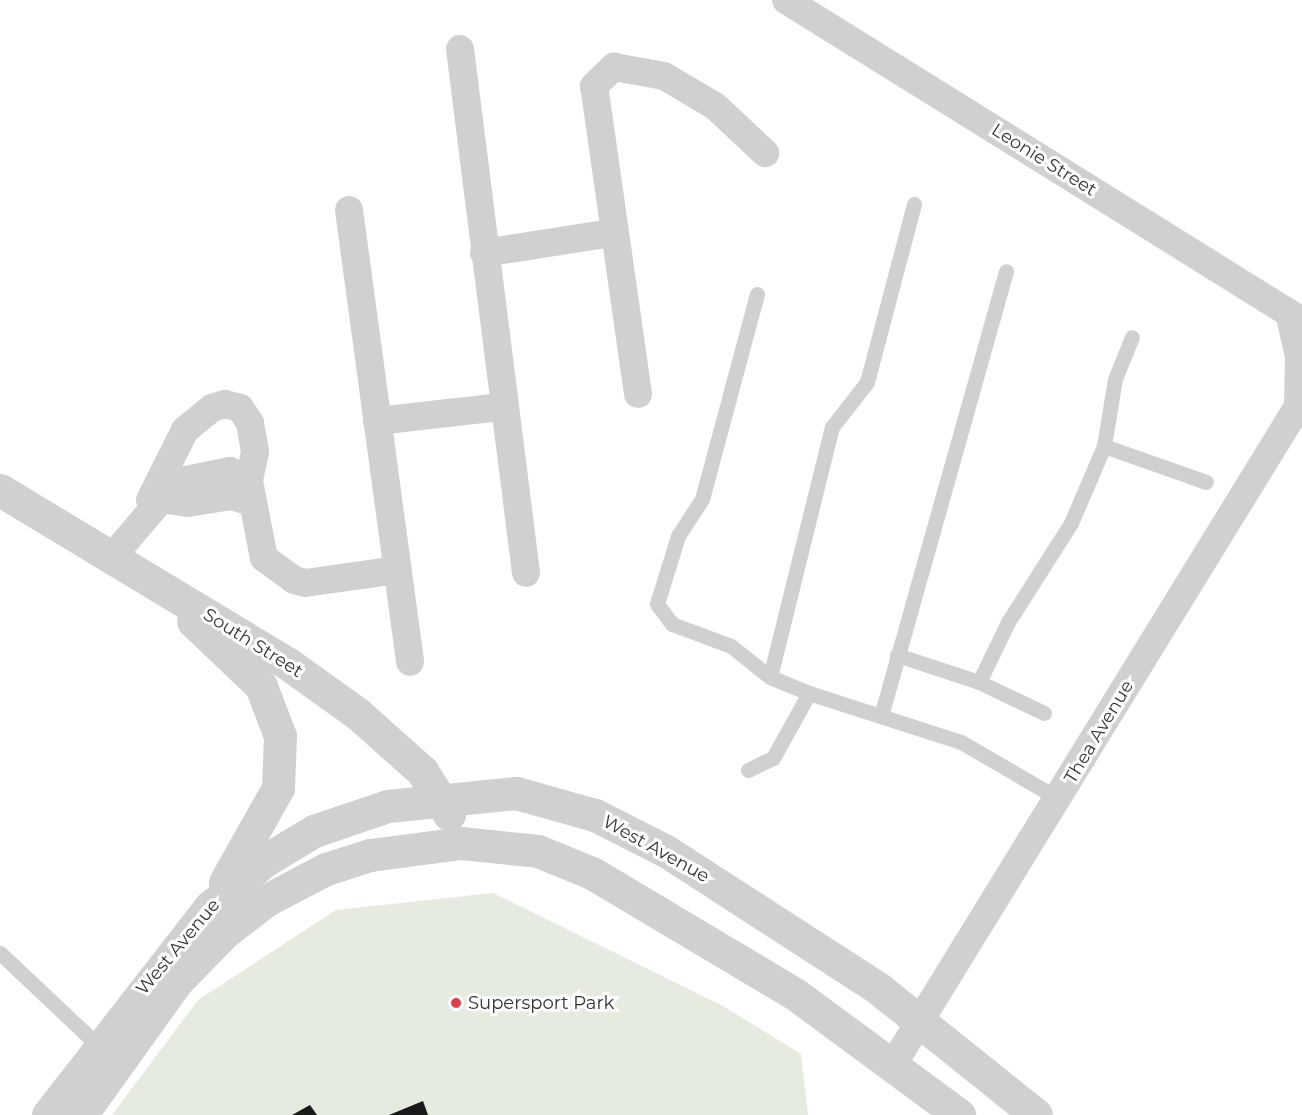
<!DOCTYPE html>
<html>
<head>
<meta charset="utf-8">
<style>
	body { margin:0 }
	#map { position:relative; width:1302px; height:1115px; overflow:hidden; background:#fff; font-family:Montserrat,sans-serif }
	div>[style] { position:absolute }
	.green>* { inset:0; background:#e5ebdf }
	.building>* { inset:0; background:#1a1a1a }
	.service>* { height:15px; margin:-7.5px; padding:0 7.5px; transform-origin:7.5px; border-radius:7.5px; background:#d0d0d0 }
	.minor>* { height:28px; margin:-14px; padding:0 14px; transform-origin:14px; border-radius:14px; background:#d0d0d0 }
	.tertiary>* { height:33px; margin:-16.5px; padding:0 16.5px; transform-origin:16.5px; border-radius:16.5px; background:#d0d0d0 }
	.dots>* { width:16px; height:16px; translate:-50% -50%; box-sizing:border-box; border:3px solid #fff; border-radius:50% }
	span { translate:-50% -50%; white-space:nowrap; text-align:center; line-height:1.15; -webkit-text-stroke:6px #fff; paint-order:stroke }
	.street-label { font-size:18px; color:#333 }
	.poi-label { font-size:18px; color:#333 }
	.left { translate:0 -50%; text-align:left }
</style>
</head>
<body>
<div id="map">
	<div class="green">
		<i style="clip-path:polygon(493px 893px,723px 1006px,801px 1054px,808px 1115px,112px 1115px,198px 1000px,336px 910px)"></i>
	</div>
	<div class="building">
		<i style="clip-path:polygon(423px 1101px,428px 1115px,389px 1115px)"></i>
		<i style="clip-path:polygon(310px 1105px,317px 1115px,292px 1115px)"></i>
	</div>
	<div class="service">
		<i style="left:757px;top:294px;width:212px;rotate:105deg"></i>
		<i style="left:702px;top:499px;width:44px;rotate:123deg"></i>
		<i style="left:678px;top:536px;width:71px;rotate:107.2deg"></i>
		<i style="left:657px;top:604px;width:25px;rotate:53deg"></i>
		<i style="left:672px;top:624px;width:63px;rotate:20.4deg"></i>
		<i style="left:731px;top:646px;width:50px;rotate:38.5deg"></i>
		<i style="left:770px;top:677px;width:42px;rotate:22.3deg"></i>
		<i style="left:1104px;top:446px;width:108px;rotate:19.4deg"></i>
		<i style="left:897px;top:655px;width:86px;rotate:18.2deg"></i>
		<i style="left:979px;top:682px;width:72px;rotate:25.5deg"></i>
		<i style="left:770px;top:677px;width:258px;rotate:-76.1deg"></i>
		<i style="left:832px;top:427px;width:57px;rotate:-52.1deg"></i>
		<i style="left:867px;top:382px;width:184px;rotate:-75.2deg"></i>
		<i style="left:979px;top:682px;width:67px;rotate:-64.2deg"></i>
		<i style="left:1008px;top:622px;width:117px;rotate:-57.5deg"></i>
		<i style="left:1071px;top:523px;width:84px;rotate:-66.8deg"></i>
		<i style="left:1104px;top:446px;width:68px;rotate:-80.7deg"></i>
		<i style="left:1115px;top:379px;width:45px;rotate:-68deg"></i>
		<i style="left:881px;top:716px;width:462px;rotate:-74.3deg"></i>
		<i style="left:748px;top:770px;width:28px;rotate:-26deg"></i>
		<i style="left:773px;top:758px;width:74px;rotate:-61deg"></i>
		<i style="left:809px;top:693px;width:160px;rotate:17.9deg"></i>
		<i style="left:961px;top:742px;width:113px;rotate:30.2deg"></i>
		<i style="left:0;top:953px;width:141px;rotate:43.3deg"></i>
	</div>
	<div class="minor">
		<i style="left:786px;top:0;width:608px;rotate:31.89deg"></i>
		<i style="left:460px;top:49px;width:528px;rotate:82.82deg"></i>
		<i style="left:349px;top:210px;width:456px;rotate:82.3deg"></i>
		<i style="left:484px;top:253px;width:130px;rotate:-8.9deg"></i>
		<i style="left:1289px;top:313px;width:44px;rotate:76.9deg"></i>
		<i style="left:1299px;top:356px;width:51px;rotate:91.1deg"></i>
		<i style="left:638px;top:394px;width:311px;rotate:-98.1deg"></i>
		<i style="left:594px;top:86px;width:28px;rotate:-44deg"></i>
		<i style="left:614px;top:67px;width:51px;rotate:10.2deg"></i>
		<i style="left:664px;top:76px;width:59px;rotate:30.5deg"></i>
		<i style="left:715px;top:106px;width:69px;rotate:43.2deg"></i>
		<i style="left:377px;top:421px;width:126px;rotate:-6.4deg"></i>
		<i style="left:160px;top:499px;width:28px;rotate:8deg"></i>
		<i style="left:188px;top:503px;width:44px;rotate:-9.2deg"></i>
		<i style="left:231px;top:496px;width:22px;rotate:16deg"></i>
		<i style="left:150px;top:500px;width:78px;rotate:-63.4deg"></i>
		<i style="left:185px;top:430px;width:35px;rotate:-39deg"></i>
		<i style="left:212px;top:408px;width:14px;rotate:-17deg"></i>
		<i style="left:225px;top:404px;width:16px;rotate:15deg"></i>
		<i style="left:240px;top:408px;width:18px;rotate:56deg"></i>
		<i style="left:250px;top:423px;width:29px;rotate:80deg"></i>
		<i style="left:255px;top:452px;width:30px;rotate:102deg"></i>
		<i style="left:112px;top:557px;width:99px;rotate:-49.5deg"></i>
		<i style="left:176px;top:482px;width:55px;rotate:-11.5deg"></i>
		<i style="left:230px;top:471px;width:21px;rotate:28deg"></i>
		<i style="left:249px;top:481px;width:78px;rotate:79deg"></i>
		<i style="left:264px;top:558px;width:37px;rotate:36deg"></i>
		<i style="left:294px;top:580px;width:11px;rotate:15deg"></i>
		<i style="left:305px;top:583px;width:92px;rotate:-8.1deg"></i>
		<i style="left:894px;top:1063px;width:778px;rotate:-58.39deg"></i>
	</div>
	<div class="tertiary">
		<i style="left:0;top:490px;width:335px;rotate:31.1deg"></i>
		<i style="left:287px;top:663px;width:87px;rotate:35.7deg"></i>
		<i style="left:358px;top:714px;width:86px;rotate:41.7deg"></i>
		<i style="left:422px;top:771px;width:51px;rotate:57.9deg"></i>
		<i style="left:193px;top:621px;width:94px;rotate:43.7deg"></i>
		<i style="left:261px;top:686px;width:53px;rotate:69.2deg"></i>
		<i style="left:280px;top:736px;width:52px;rotate:92.2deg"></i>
		<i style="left:278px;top:788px;width:108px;rotate:119.4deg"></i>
		<i style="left:48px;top:1115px;width:264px;rotate:-52.1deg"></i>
		<i style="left:210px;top:907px;width:71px;rotate:-40.4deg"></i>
		<i style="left:264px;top:861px;width:58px;rotate:-31deg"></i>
		<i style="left:314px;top:831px;width:78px;rotate:-18.7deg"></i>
		<i style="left:388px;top:806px;width:129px;rotate:-5.8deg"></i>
		<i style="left:516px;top:793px;width:82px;rotate:15.6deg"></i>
		<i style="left:595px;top:815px;width:80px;rotate:26.9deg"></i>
		<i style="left:666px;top:851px;width:254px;rotate:32.9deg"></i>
		<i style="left:879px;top:989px;width:201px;rotate:38.7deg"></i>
		<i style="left:81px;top:1115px;width:165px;rotate:-54.4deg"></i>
		<i style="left:177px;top:981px;width:67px;rotate:-45.6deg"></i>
		<i style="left:224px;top:933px;width:52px;rotate:-38deg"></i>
		<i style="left:265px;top:901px;width:69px;rotate:-27.7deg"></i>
		<i style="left:326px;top:869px;width:46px;rotate:-17.7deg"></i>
		<i style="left:370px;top:855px;width:92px;rotate:-7.5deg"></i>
		<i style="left:461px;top:843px;width:77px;rotate:5.9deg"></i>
		<i style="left:538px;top:851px;width:58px;rotate:22.2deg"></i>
		<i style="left:592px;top:873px;width:236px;rotate:30.8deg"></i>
		<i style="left:795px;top:994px;width:204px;rotate:36.4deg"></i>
	</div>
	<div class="dots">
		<i style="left:456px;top:1003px;background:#e13d49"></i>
	</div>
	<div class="street-label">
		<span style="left:1044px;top:160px;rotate:32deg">Leonie Street</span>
		<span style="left:253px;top:643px;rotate:32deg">South Street</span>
		<span style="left:1099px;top:732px;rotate:-59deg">Thea Avenue</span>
		<span style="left:656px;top:849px;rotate:29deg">West Avenue</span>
		<span style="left:178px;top:947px;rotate:-50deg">West Avenue</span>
	</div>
	<div class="poi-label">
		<span class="left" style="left:468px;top:1003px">Supersport Park</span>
	</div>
</div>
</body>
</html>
